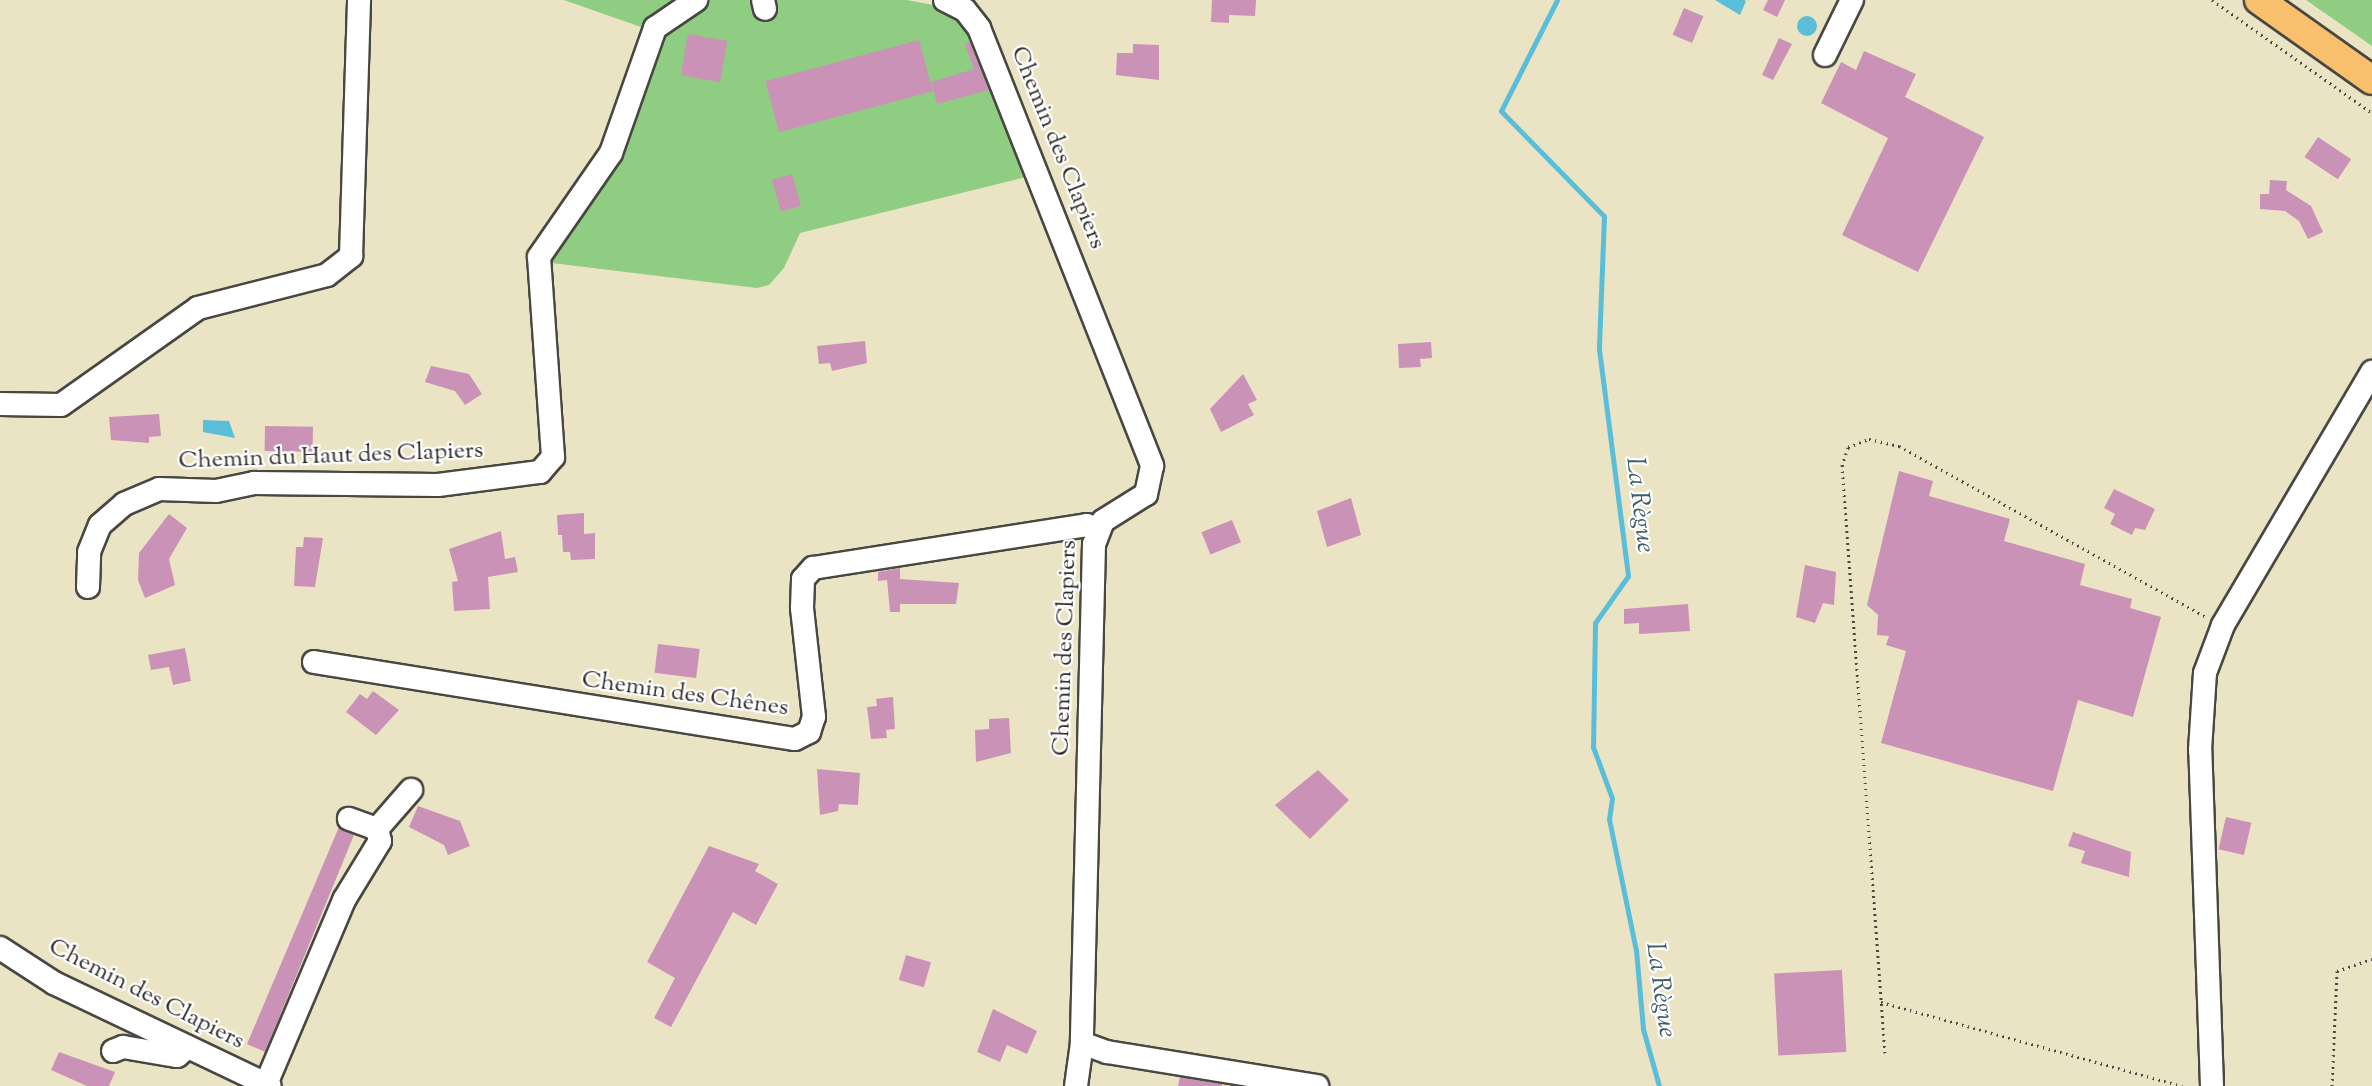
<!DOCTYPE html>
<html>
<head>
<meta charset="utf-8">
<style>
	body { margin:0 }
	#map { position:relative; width:2372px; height:1086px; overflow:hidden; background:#ebe4c4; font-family:"Sorts Mill Goudy",serif }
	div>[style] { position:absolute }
	.green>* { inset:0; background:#8fcd83 }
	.water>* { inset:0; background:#5abed9 }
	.round { border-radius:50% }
	.stream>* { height:5px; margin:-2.5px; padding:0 2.5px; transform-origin:2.5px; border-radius:2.5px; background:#5abed9 }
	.building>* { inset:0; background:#cb92b7; transform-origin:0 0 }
	.path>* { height:3px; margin-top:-1.5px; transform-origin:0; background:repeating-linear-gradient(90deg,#484742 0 1.5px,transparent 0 6px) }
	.roads { filter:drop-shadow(2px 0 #484742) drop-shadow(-2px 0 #484742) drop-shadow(0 2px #484742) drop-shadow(0 -2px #484742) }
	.minor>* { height:22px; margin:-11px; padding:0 11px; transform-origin:11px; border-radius:11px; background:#fff }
	.major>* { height:28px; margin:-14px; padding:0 14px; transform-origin:14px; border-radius:14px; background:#f8bf6c }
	span { translate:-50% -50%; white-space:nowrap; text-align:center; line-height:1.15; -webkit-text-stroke:4.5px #fff; paint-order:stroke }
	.street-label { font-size:24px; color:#2b2b2b }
	.water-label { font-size:26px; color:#3b5e68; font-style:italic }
</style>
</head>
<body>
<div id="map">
	<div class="green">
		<i style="clip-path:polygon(564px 0,674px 0,641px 27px)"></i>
		<i style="clip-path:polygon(682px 0,907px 0,949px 8px,963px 17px,1030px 176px,800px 233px,784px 268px,769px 285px,757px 288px,552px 263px,541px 239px,586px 175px)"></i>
		<i style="clip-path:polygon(2306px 0,2372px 0,2372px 46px,2342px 25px)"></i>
	</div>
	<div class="water">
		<i style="clip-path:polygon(1715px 0,1744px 0,1746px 1px,1740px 15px)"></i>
		<i class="round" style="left:1797px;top:16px;width:20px;height:20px"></i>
		<i style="clip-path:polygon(203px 420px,229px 421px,235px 438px,203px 432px)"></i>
	</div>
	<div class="stream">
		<i style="left:1557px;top:0;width:124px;rotate:116.8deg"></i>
		<i style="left:1501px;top:111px;width:147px;rotate:45.6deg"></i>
		<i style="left:1604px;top:216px;width:133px;rotate:92.2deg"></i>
		<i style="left:1599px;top:349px;width:229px;rotate:82.7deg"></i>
		<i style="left:1628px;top:576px;width:57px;rotate:125.1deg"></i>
		<i style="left:1595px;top:623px;width:124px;rotate:90.9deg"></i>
		<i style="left:1593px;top:747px;width:54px;rotate:69.6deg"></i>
		<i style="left:1612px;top:798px;width:21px;rotate:98deg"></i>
		<i style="left:1609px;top:819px;width:134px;rotate:78.4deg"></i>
		<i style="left:1636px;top:950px;width:79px;rotate:84.9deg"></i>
		<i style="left:1643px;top:1029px;width:59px;rotate:74.3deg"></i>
	</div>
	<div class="building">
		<i style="clip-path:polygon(1212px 0,1256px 0,1255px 16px,1229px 15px,1229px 23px,1211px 22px)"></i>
		<i style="clip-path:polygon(1768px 0,1785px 0,1777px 17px,1763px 10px)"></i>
		<i style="left:1684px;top:8px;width:21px;height:29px;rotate:23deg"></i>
		<i style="left:688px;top:34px;width:40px;height:42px;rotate:10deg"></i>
		<i style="clip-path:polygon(1779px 38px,1792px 44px,1773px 80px,1762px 75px)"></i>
		<i style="left:919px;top:40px;width:53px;height:159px;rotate:75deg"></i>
		<i style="clip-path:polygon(970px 42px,989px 90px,937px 104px,931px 82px,974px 69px,965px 44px)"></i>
		<i style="clip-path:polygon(1133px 44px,1159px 45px,1159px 80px,1116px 75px,1117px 53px,1133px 53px)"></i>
		<i style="clip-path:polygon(1864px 51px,1916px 74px,1905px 97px,1984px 137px,1918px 272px,1842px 235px,1888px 138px,1821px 103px,1841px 62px,1856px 70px)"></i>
		<i style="left:2318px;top:137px;width:40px;height:24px;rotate:34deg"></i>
		<i style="left:792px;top:174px;width:33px;height:21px;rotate:74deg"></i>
		<i style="clip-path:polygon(2270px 180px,2287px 181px,2286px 190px,2311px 206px,2323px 232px,2308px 239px,2299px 221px,2285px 211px,2260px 209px,2260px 194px,2269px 194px)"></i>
		<i style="clip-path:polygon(865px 341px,867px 363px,832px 371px,830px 363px,819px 364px,817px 346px)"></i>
		<i style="clip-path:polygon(1431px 342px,1432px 358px,1420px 359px,1421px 367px,1399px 368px,1398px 344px)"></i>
		<i style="clip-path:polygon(431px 366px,469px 374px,482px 394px,465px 405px,455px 391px,425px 382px)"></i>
		<i style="clip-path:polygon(1243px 374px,1257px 400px,1248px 404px,1254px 415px,1221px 432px,1210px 409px)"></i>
		<i style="clip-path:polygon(159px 414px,161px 436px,149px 437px,149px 443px,111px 440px,109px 417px)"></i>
		<i style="left:265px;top:426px;width:48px;height:25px;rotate:1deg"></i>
		<i style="clip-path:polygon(1899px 471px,1933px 481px,1929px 496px,2010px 519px,2004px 541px,2085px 564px,2080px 585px,2132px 599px,2130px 608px,2161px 617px,2133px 717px,2078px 700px,2053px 791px,1881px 743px,1906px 651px,1886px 645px,1889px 636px,1877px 635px,1878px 615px,1867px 605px)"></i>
		<i style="clip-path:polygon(2114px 489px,2155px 509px,2145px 530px,2135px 528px,2132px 535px,2110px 524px,2115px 514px,2104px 508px)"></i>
		<i style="clip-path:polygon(1351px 498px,1361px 535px,1327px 547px,1317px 511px)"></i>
		<i style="clip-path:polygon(584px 513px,584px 534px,595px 533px,595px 559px,571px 560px,570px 552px,563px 552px,562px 535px,558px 535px,557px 515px)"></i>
		<i style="clip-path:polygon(169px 514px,187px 528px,169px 559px,175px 585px,145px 598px,138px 580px,139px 553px)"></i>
		<i style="left:1232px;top:520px;width:24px;height:33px;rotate:68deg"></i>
		<i style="clip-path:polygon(501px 531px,505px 559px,515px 557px,518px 572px,488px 577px,490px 609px,454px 611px,452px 582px,458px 581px,449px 549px)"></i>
		<i style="clip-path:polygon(304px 537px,323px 538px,315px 587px,294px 586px,296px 547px,303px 547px)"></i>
		<i style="clip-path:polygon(1805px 565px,1836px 572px,1834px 605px,1823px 603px,1815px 623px,1796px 617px)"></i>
		<i style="clip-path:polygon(900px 568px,900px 579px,959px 583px,956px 604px,900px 604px,900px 591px,900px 612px,890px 612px,887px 580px,878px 581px,878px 572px)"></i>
		<i style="clip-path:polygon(1688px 604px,1690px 631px,1639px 634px,1639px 623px,1624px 624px,1624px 609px)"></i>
		<i style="left:658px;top:644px;width:42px;height:29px;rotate:7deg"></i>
		<i style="clip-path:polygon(185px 648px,191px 681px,173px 685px,169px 667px,151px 670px,148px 655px)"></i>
		<i style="clip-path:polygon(373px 691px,399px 710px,376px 735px,346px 712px,360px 694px,367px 699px)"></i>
		<i style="clip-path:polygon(893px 697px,895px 729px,886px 730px,887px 738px,871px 739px,867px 707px,877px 706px,876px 699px)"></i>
		<i style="clip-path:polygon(1009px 718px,1011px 753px,976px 762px,975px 730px,989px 729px,989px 719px)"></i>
		<i style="clip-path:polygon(817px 769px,860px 773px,858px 805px,839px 804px,838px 811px,820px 815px)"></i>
		<i style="clip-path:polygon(1318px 770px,1349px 800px,1310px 839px,1275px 805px)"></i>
		<i style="clip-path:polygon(418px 806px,460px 821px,470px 846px,448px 855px,444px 845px,409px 827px)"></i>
		<i style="left:2226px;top:817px;width:26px;height:33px;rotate:13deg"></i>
		<i style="clip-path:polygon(339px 827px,354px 835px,265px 1052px,247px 1044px)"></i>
		<i style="clip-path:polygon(2073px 832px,2131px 852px,2129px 877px,2081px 863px,2085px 851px,2068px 846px)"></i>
		<i style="clip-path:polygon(709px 846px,759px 864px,755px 871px,778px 884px,756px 925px,733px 912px,671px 1027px,654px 1018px,675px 978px,647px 962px)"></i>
		<i style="left:906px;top:955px;width:26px;height:26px;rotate:16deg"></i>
		<i style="left:1842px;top:970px;width:82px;height:68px;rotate:87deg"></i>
		<i style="clip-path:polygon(993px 1009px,1037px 1031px,1027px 1054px,1007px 1045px,1000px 1062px,977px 1052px)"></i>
		<i style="clip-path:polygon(59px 1052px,115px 1072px,109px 1086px,87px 1086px,51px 1070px)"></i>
		<i style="clip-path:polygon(1180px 1077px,1222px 1084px,1222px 1086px,1178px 1086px)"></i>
	</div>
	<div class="path">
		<i style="left:2212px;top:0;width:196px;rotate:35.2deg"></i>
		<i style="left:1881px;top:1002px;width:313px;rotate:15.6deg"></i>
		<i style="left:1885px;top:1053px;width:589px;rotate:-94.19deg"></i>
		<i style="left:1842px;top:466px;width:20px;rotate:-72deg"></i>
		<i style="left:1848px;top:447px;width:22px;rotate:-21deg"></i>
		<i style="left:1869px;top:439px;width:31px;rotate:13deg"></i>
		<i style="left:1899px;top:446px;width:350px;rotate:29.1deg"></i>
		<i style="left:2332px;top:1086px;width:115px;rotate:-87.5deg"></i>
		<i style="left:2337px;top:971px;width:37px;rotate:-19deg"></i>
	</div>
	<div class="roads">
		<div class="minor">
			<i style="left:763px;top:0;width:9px;rotate:77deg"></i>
			<i style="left:945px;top:0;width:22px;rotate:27deg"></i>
			<i style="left:965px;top:10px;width:23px;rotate:52deg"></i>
			<i style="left:979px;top:28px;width:471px;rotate:68.4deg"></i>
			<i style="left:1152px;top:466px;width:29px;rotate:102deg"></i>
			<i style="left:1146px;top:494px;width:51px;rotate:147.9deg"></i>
			<i style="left:1103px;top:521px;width:25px;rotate:111deg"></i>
			<i style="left:1094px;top:544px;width:499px;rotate:91.4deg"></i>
			<i style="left:1082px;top:1043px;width:43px;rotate:97.9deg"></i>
			<i style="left:1825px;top:55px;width:61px;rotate:-63.9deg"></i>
			<i style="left:0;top:404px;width:61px;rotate:0.9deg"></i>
			<i style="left:61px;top:405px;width:168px;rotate:-35.3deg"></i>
			<i style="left:198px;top:308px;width:133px;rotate:-14.3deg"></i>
			<i style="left:327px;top:275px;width:31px;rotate:-38deg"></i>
			<i style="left:351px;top:256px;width:256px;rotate:-88.2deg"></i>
			<i style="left:88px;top:587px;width:35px;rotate:-88deg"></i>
			<i style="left:89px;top:552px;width:29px;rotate:-68deg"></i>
			<i style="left:100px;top:525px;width:32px;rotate:-41deg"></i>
			<i style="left:124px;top:504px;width:38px;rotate:-23deg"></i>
			<i style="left:159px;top:489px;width:57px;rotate:2deg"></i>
			<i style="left:216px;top:491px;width:39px;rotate:-12deg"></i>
			<i style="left:254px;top:483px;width:184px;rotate:0.6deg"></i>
			<i style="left:438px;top:485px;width:103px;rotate:-7.3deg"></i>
			<i style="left:540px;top:472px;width:20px;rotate:-49deg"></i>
			<i style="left:553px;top:457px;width:200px;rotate:-94deg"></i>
			<i style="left:539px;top:257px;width:126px;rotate:-55.3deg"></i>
			<i style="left:611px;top:153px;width:133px;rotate:-70.6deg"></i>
			<i style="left:655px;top:28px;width:50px;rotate:-34.3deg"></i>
			<i style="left:314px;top:662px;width:487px;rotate:9.1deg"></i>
			<i style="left:795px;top:739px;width:16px;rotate:-27deg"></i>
			<i style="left:809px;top:732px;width:16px;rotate:-72deg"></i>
			<i style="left:814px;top:717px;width:110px;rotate:-96.3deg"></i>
			<i style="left:802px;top:608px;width:29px;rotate:-88deg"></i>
			<i style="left:803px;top:579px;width:15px;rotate:-48deg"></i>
			<i style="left:813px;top:568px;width:277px;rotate:-8.9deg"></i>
			<i style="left:1087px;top:525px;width:12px;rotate:31deg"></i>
			<i style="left:377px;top:829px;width:52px;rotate:-48.9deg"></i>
			<i style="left:0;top:948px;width:64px;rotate:32.9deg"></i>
			<i style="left:54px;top:983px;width:239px;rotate:25.5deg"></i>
			<i style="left:1082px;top:1043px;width:27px;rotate:20deg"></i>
			<i style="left:1107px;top:1052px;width:213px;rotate:9.2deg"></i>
			<i style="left:113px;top:1051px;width:11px;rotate:-22deg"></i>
			<i style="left:123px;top:1047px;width:55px;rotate:9.5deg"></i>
			<i style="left:177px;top:1056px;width:14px;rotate:-39deg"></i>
			<i style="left:266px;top:1084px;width:200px;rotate:-67deg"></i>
			<i style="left:344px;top:900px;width:69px;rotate:-58.6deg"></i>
			<i style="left:380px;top:841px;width:12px;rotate:-104deg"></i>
			<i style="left:377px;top:829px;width:30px;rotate:-160deg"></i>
			<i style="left:2212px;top:1086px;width:336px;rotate:-92deg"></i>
			<i style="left:2200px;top:750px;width:77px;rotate:-86.3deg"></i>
			<i style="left:2205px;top:673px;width:51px;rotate:-69.4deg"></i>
			<i style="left:2223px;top:625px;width:294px;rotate:-59.5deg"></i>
		</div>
		<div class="major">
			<i style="left:2259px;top:0;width:138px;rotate:35.3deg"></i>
		</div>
	</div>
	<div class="street-label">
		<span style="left:1057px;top:148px;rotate:68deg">Chemin des Clapiers</span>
		<span style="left:331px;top:457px;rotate:-2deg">Chemin du Haut des Clapiers</span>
		<span style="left:1066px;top:648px;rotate:-88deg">Chemin des Clapiers</span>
		<span style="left:685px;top:695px;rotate:8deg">Chemin des Chênes</span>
		<span style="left:146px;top:995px;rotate:27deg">Chemin des Clapiers</span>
	</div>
	<div class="water-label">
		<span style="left:1639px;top:505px;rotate:83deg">La Règue</span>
		<span style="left:1660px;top:990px;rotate:82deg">La Règue</span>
	</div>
</div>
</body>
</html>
